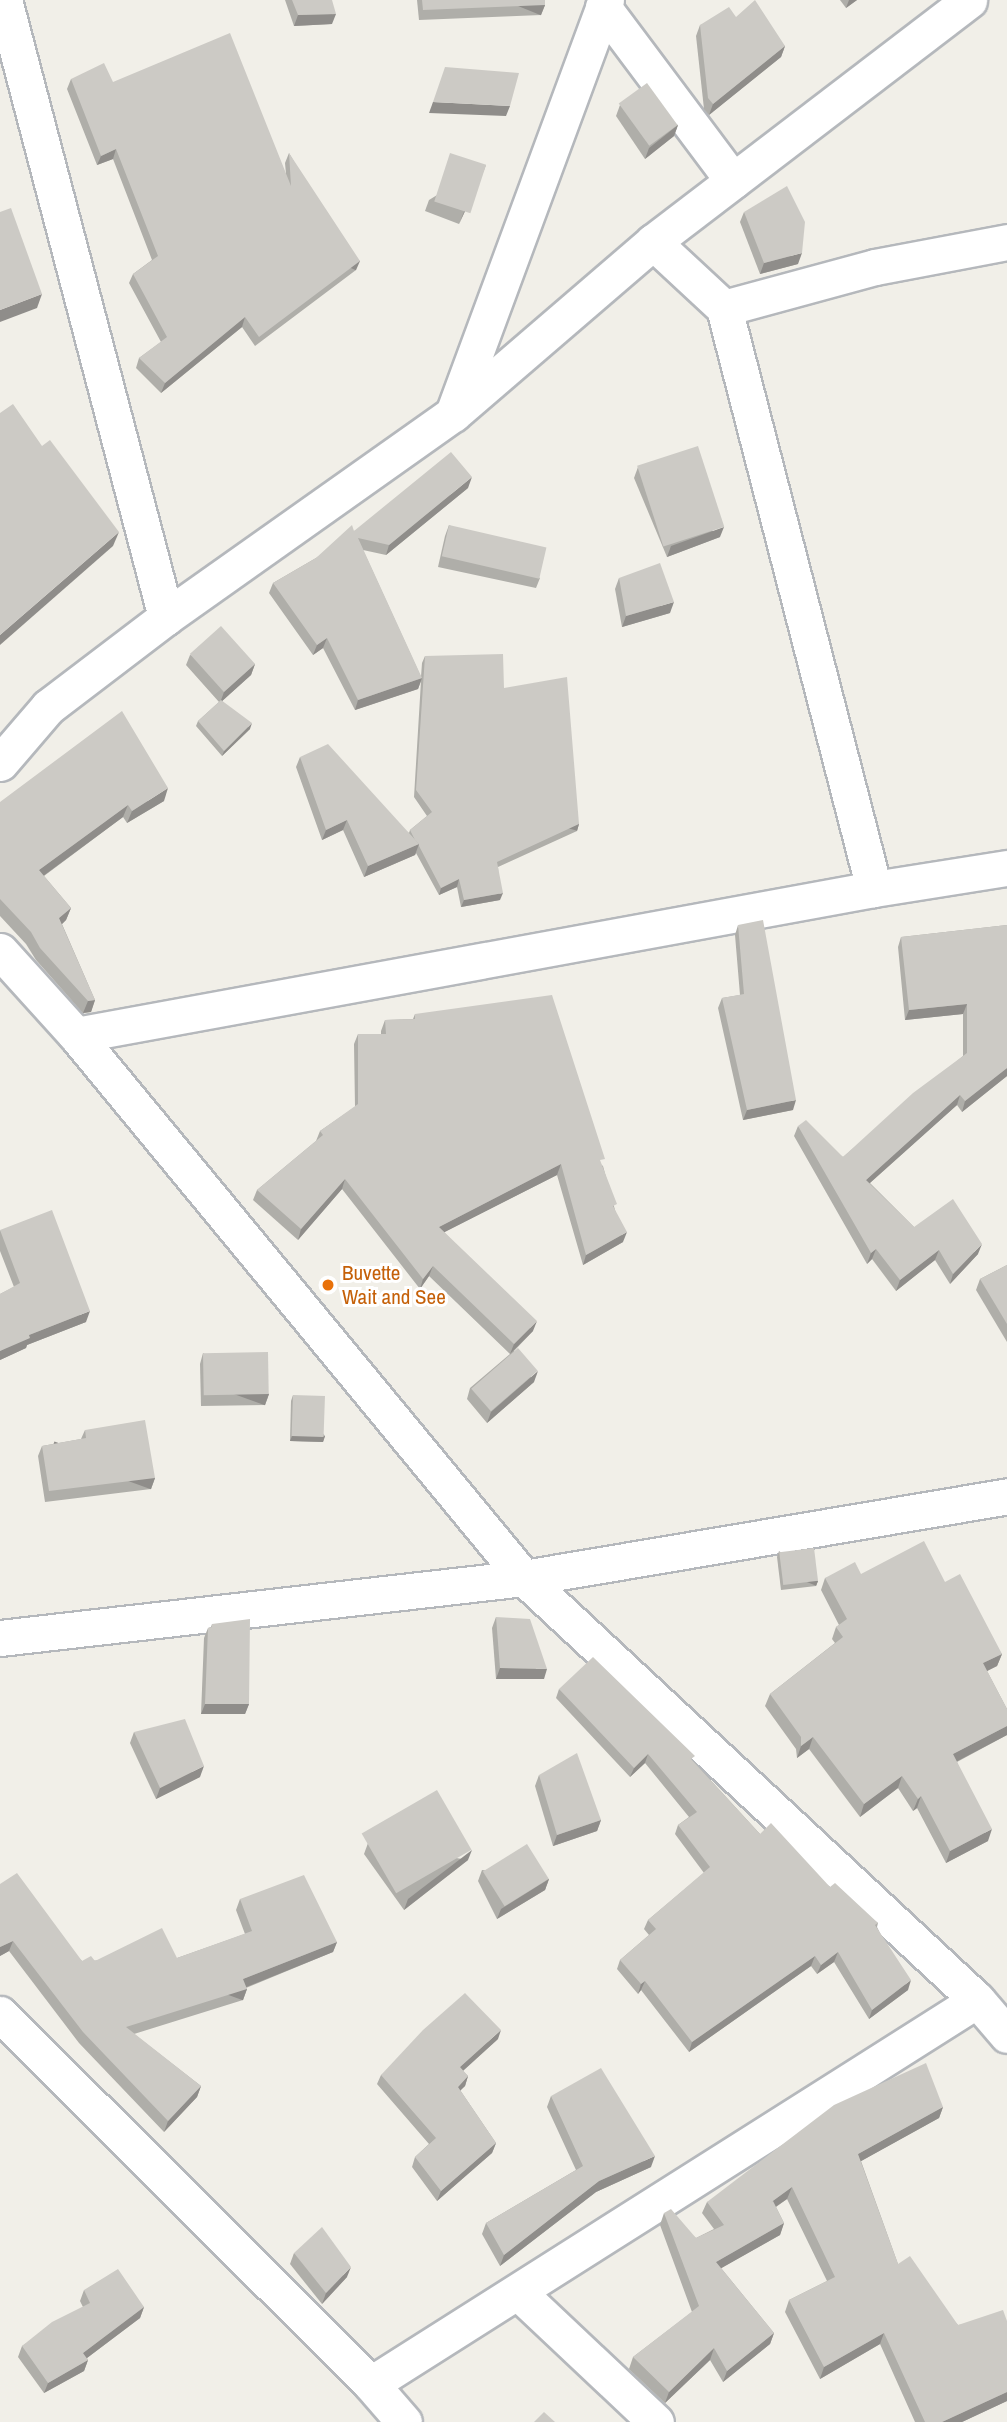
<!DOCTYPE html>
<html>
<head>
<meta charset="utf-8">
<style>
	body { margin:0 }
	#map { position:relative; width:1007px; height:2422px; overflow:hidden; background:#f1efe8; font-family:"Archivo Narrow",sans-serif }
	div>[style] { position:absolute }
	.roads { filter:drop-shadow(2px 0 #b5b8bc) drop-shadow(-2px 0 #b5b8bc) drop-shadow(0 2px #b5b8bc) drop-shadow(0 -2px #b5b8bc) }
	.street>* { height:35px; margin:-17.5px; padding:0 17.5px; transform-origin:17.5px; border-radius:17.5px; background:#fff }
	.wall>* { inset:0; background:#afaea9 }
	.shaded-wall>* { inset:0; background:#8f8d8a; transform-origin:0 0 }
	.building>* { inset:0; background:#cccac5; transform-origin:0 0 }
	.dots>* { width:19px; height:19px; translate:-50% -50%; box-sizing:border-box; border:4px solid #fff; border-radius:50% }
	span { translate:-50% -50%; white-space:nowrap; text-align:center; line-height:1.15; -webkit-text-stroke:6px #fff; paint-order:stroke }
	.food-label { font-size:21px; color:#c56008 }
	.left { translate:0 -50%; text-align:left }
</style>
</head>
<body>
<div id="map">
	<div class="roads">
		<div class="street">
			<i style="left:4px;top:0;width:638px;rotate:75.29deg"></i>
			<i style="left:603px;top:7px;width:217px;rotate:53.2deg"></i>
			<i style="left:653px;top:242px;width:97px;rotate:42.9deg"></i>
			<i style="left:724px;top:308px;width:156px;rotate:-15.2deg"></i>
			<i style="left:875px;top:267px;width:134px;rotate:-10.7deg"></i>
			<i style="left:724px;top:308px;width:600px;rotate:75.52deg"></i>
			<i style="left:454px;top:411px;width:438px;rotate:-69.7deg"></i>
			<i style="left:0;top:763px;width:74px;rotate:-49.4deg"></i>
			<i style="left:48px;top:707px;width:148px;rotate:-37.3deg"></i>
			<i style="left:166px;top:617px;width:352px;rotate:-35.3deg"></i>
			<i style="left:453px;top:414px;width:264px;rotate:-40.7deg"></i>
			<i style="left:653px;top:242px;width:398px;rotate:-37.4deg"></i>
			<i style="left:0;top:951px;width:113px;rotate:47.9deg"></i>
			<i style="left:76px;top:1035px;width:811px;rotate:-10.37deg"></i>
			<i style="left:874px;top:889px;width:135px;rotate:-9deg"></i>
			<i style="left:76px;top:1035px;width:704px;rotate:50.48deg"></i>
			<i style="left:524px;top:1578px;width:619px;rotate:42.97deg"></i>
			<i style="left:977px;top:2000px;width:46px;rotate:49.4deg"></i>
			<i style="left:0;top:1638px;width:527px;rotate:-6.53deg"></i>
			<i style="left:524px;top:1578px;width:490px;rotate:-9.6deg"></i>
			<i style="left:0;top:2014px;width:524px;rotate:44.92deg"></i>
			<i style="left:371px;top:2384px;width:50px;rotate:49deg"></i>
			<i style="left:519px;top:2293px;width:188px;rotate:43.3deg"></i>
			<i style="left:371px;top:2384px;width:717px;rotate:-32.36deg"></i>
		</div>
	</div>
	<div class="wall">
		<i style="clip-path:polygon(285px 0,332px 0,332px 24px,294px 26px)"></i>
		<i style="clip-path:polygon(417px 0,545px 0,545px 5px,541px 15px,419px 20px)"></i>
		<i style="clip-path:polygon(840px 0,857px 0,846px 8px)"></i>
		<i style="clip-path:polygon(736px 17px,785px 46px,781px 57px,709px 115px,704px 109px,696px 36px,700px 25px)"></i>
		<i style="clip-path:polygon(71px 79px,113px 82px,286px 174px,285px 163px,289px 153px,356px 270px,255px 346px,242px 327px,161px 393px,136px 368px,139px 358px,161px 342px,129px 283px,133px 274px,152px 260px,113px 159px,97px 165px,67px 89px)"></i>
		<i style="clip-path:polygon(620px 105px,678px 125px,674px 136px,645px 159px,616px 116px)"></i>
		<i style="clip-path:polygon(486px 165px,459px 224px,425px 211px,429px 200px)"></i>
		<i style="clip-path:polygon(744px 212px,798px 264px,760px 274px,740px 222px)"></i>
		<i style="clip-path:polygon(638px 467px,720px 537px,667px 557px,634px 478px)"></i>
		<i style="clip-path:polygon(468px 488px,386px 555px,363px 550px,421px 677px,422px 663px,425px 656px,504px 688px,579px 824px,577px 831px,498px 867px,500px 900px,461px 907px,457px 887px,439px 895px,416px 853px,415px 855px,364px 877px,343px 830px,322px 840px,296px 767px,300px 757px,409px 833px,410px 830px,427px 816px,414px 797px,421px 681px,418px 689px,355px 710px,323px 648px,313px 655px,269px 593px,273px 583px,316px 558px,354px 531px)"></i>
		<i style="clip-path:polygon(449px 525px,540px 578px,536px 588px,438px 567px,445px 536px)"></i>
		<i style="clip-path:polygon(619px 578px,670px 613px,622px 627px,615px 589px)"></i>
		<i style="clip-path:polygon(190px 655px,255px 664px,251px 675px,222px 701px,250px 729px,222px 756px,196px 726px,198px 721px,219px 702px,186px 665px)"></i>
		<i style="clip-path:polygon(164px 801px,127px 823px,123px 817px,44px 876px,71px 908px,66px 920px,62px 924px,95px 1000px,91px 1012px,83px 1013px,36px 960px,26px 944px,0 916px,0 802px)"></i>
		<i style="clip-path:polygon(738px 925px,793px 1110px,743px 1120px,718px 1008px,722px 998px,740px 995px,735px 935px)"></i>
		<i style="clip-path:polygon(1007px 925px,1007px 1076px,962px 1112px,957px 1105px,870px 1183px,914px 1227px,978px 1254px,950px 1284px,935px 1260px,896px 1291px,872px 1259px,867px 1264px,794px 1136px,798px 1126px,843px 1157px,963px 1056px,963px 1014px,905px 1020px,898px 947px,901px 937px)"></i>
		<i style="clip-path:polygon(415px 1014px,603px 1166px,615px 1210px,623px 1242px,583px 1265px,557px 1175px,444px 1232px,533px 1331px,514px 1351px,534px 1382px,487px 1423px,467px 1399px,470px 1388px,510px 1354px,429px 1276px,420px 1289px,342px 1189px,298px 1240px,253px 1200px,257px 1190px,316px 1141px,320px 1131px,355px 1107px,354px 1044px,358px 1034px,381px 1034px,381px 1031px,385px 1020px,413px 1019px)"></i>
		<i style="clip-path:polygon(0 1230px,86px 1322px,27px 1345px,26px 1348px,0 1360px,0 1294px,14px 1287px,0 1251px)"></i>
		<i style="clip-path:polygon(1007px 1265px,1007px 1342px,976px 1290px,980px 1279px)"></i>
		<i style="clip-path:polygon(203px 1353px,269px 1394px,265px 1405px,201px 1406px,200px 1364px)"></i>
		<i style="clip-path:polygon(293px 1395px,325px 1436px,323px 1442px,290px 1441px,291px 1401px)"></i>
		<i style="clip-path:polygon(85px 1430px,155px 1478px,151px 1489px,45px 1502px,38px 1456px,42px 1446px,81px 1439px)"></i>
		<i style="clip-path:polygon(779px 1551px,818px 1581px,816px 1586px,781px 1590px,777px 1557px)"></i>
		<i style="clip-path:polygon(861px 1574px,945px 1582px,1002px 1654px,997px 1666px,987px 1671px,1007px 1709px,1007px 1735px,957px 1762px,988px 1841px,946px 1863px,917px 1808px,913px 1811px,898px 1788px,860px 1817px,809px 1749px,797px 1758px,796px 1749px,765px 1706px,770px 1694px,835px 1643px,832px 1639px,836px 1627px,839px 1625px,821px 1590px,825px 1578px)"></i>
		<i style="clip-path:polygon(496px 1617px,544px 1679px,496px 1679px,492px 1628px)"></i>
		<i style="clip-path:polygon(212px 1624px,249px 1704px,245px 1714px,201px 1714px,204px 1638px,208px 1628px,211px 1627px)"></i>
		<i style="clip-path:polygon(559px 1689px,693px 1761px,760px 1834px,878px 1923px,877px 1927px,908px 1990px,869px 2019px,834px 1962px,817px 1974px,811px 1966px,689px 2052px,641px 1990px,638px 1994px,617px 1969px,620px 1960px,649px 1935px,644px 1929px,648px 1920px,704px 1873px,675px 1834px,678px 1825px,689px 1817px,645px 1763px,630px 1777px,556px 1698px)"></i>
		<i style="clip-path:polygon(134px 1732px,200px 1777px,156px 1799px,130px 1743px)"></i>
		<i style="clip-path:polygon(539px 1775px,601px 1820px,597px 1831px,553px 1846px,535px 1786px)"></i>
		<i style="clip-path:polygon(368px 1843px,468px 1860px,404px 1910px,364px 1854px)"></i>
		<i style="clip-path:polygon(482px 1870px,549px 1879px,545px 1890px,497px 1919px,478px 1881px)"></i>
		<i style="clip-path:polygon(0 1884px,82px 1961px,177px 1958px,245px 1934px,236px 1910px,240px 1899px,337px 1942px,333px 1952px,246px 1988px,247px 1989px,243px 2000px,134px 2034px,201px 2086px,197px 2097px,164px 2132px,79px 2043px,9px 1951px,0 1956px)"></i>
		<i style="clip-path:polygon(498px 2039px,463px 2071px,468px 2076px,465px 2086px,460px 2090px,496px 2143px,492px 2153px,437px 2201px,412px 2167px,415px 2157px,429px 2144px,377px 2084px,381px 2075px)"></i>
		<i style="clip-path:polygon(551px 2096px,651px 2167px,596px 2192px,500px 2266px,482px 2234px,486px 2223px,576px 2170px,547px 2107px)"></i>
		<i style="clip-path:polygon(943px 2107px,939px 2118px,861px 2161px,898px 2264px,958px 2325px,1007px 2321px,1007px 2401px,962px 2422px,915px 2422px,880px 2344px,820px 2379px,785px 2312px,789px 2300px,827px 2281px,787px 2199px,776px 2207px,784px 2223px,780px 2235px,721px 2268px,774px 2333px,770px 2344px,723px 2382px,710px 2360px,665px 2403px,629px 2369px,633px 2357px,692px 2312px,660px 2225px,664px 2213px,696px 2238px,714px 2229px,702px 2213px,707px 2202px)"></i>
		<i style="clip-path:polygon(294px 2253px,347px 2277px,322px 2304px,290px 2264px)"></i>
		<i style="clip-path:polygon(84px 2290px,144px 2307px,140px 2318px,87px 2358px,88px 2360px,84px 2371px,44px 2393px,18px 2357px,22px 2346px,83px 2307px,80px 2301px)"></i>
	</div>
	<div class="shaded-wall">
		<i style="clip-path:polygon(849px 0,857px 0,846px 8px)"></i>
		<i style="left:545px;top:5px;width:11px;height:122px;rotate:112deg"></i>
		<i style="clip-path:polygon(336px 14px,332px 24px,294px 26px,298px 15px)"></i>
		<i style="clip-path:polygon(785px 46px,781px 57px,709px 115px,713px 104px)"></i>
		<i style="clip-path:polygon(433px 102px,510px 106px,506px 116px,429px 113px)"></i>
		<i style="clip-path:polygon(678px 125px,674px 136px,645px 159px,649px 148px)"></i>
		<i style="clip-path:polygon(116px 149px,113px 159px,97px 165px,101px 156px)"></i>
		<i style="clip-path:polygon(486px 165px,482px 175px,459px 224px,463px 214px)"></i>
		<i style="clip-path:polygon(802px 253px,798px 264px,760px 274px,764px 263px)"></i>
		<i style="left:360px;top:261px;width:10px;height:126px;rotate:114deg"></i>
		<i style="clip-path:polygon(42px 294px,37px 308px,0 322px,0 310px)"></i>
		<i style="clip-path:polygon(245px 317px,242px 327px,161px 393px,165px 383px)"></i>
		<i style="clip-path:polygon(472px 477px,468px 488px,386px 555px,389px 545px)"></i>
		<i style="clip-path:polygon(724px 527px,720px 537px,667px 557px,671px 546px)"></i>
		<i style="clip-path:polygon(119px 532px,113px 546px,0 645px,0 635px)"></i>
		<i style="clip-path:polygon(674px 602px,670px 613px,622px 627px,626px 616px)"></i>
		<i style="clip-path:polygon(327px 638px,323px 648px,313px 655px,317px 645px)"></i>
		<i style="clip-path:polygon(255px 664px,251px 675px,220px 703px,224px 692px)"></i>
		<i style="clip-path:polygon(422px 678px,418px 689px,355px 710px,358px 700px)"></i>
		<i style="clip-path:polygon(252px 723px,250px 729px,222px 756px,224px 751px)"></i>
		<i style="clip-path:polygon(168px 788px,164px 801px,127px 823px,132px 811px)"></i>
		<i style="clip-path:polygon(128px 805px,123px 817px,35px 882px,39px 870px)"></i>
		<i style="clip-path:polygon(347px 820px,343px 830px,322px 840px,326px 830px)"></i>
		<i style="left:579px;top:824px;width:7px;height:90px;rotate:106deg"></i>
		<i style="clip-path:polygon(419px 844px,415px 855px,364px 877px,368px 866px)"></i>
		<i style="clip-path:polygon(459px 879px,457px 887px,439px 895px,441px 888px)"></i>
		<i style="clip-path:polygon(503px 893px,500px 900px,461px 907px,464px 900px)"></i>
		<i style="clip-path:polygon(71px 908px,66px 920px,55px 931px,59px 918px)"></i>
		<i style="clip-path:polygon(95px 1000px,91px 1012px,83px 1013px,88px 1001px)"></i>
		<i style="clip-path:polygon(967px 1004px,963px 1014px,905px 1020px,909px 1010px)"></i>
		<i style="clip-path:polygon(1007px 1068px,1007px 1076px,962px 1112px,965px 1101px)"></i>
		<i style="clip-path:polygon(960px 1095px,957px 1105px,862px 1190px,866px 1180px)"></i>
		<i style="clip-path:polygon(796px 1100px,793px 1110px,743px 1120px,747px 1110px)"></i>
		<i style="clip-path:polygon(561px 1164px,557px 1175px,435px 1237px,439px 1227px)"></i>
		<i style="clip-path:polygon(345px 1179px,342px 1189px,298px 1240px,301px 1229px)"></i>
		<i style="clip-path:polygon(627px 1232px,623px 1242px,583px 1265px,586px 1255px)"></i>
		<i style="clip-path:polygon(982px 1244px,978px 1254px,950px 1284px,953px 1274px)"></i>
		<i style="clip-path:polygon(876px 1249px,872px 1259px,867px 1264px,871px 1253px)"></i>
		<i style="clip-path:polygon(939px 1250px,935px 1260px,896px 1291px,900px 1280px)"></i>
		<i style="clip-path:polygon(433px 1266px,429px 1276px,420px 1289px,423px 1279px)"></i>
		<i style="clip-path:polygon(90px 1311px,86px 1322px,27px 1345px,26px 1348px,0 1360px,0 1351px,29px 1335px)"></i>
		<i style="clip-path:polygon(537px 1321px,533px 1331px,510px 1354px,514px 1344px)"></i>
		<i style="clip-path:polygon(538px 1371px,534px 1382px,487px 1423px,491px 1412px)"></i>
		<i style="left:269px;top:1394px;width:12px;height:64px;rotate:110deg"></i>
		<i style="clip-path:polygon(292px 1436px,325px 1436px,323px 1442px,290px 1441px)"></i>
		<i style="left:155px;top:1478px;width:12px;height:107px;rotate:110deg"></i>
		<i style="left:818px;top:1581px;width:5px;height:35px;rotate:112deg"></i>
		<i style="clip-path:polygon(1002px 1654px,997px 1666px,979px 1675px,983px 1663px)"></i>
		<i style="clip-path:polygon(500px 1668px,547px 1669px,544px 1679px,496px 1679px)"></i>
		<i style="clip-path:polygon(205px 1704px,249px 1704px,245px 1714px,201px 1714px)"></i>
		<i style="clip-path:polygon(1007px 1726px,1007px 1735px,948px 1766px,953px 1754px)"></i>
		<i style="clip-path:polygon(813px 1737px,809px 1749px,797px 1758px,801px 1746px)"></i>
		<i style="clip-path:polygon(648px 1754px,645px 1763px,630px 1777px,634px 1768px)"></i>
		<i style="clip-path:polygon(204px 1766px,200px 1777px,156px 1799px,160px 1788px)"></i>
		<i style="clip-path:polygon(902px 1776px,898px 1788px,860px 1817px,864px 1804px)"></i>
		<i style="clip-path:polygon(921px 1796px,917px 1808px,913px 1811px,918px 1799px)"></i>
		<i style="clip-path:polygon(601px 1820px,597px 1831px,553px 1846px,557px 1835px)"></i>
		<i style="clip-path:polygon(992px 1829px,988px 1841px,946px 1863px,950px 1851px)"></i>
		<i style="clip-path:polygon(472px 1850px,468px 1860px,404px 1910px,408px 1899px)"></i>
		<i style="clip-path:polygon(549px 1879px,545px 1890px,497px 1919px,501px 1909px)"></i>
		<i style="clip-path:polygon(13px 1941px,9px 1951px,0 1956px,0 1947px)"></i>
		<i style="clip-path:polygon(337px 1942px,333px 1952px,239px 1990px,243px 1979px)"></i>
		<i style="clip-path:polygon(838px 1952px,834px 1962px,817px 1974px,821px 1965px)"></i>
		<i style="clip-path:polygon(815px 1956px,811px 1966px,689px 2052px,692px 2042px)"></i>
		<i style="clip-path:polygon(911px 1980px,908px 1990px,869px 2019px,872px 2010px)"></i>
		<i style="clip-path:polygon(645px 1981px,641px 1990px,638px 1994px,641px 1984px)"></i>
		<i style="left:247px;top:1989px;width:12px;height:127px;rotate:110deg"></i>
		<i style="clip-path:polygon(501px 2030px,498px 2039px,456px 2077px,460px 2067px)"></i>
		<i style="clip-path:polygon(468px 2076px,465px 2086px,454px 2097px,458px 2087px)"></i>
		<i style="clip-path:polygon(201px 2086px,197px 2097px,164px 2132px,168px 2121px)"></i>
		<i style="clip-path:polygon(943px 2107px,939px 2118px,854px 2165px,858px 2154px)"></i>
		<i style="clip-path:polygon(496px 2143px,492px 2153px,437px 2201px,441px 2191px)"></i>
		<i style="clip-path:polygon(655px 2156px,651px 2167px,596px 2192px,500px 2266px,504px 2255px,599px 2181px)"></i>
		<i style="clip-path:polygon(792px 2187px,787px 2199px,765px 2214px,770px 2203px)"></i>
		<i style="clip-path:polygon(784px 2223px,780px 2235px,711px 2274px,716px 2262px)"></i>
		<i style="clip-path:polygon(351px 2267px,347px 2277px,322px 2304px,326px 2293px)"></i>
		<i style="clip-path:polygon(144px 2307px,140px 2318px,79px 2364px,83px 2353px)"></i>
		<i style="clip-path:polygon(774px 2333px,770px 2344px,723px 2382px,727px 2371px)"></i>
		<i style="clip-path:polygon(884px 2333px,880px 2344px,820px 2379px,824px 2367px)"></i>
		<i style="clip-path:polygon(714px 2348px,710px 2360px,665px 2403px,669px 2392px)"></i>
		<i style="clip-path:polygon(88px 2360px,84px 2371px,44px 2393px,48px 2383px)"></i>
		<i style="clip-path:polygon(1007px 2392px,1007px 2401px,962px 2422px,942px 2422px)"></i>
	</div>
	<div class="building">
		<i style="clip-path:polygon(292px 0,332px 0,336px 14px,298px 15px)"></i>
		<i style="clip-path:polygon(422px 0,545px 0,545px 5px,423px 10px)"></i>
		<i style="clip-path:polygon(755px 0,785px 46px,713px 104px,708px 98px,700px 25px,729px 7px,736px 17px)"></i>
		<i style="clip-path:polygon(230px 33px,291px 186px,289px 153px,360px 261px,259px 337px,245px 317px,165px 383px,139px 358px,167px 337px,133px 274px,158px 256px,116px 149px,101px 156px,71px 79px,104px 63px,113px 82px)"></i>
		<i style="clip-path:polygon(445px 67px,519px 73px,510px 106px,433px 102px)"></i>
		<i style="left:647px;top:83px;width:52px;height:35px;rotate:54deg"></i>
		<i style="left:450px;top:153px;width:38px;height:51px;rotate:18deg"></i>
		<i style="clip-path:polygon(787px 186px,805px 222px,802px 253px,764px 263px,744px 212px)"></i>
		<i style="clip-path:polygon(11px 208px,42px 294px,0 310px,0 212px)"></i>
		<i style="clip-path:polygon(13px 404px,42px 446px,50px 440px,119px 532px,0 635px,0 413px)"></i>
		<i style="left:698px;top:446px;width:85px;height:64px;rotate:72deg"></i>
		<i style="clip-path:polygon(451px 452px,472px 477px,389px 545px,358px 538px,422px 678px,358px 700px,327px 638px,317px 645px,273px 583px,316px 558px,352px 525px,354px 531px)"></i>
		<i style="left:449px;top:525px;width:100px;height:32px;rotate:13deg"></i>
		<i style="clip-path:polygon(660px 563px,674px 602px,626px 616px,619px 578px)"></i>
		<i style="left:221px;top:626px;width:51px;height:42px;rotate:48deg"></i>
		<i style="clip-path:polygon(503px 654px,504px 688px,567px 677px,579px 824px,497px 862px,503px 893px,464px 900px,459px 879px,441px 888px,419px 846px,419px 844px,415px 840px,410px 830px,432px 812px,416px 790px,425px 656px)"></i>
		<i style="clip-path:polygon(221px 700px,252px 723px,224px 751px,198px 721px)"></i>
		<i style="clip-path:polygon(122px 711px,168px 788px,132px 811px,128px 805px,39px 870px,71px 908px,59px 918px,95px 1000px,88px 1001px,40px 948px,31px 932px,0 899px,0 802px)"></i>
		<i style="clip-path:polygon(328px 744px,419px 844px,368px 866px,347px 820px,326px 830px,300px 757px)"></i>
		<i style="clip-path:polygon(763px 920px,796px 1100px,747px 1110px,722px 998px,744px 994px,738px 925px)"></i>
		<i style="clip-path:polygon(1007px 925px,1007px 1068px,965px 1101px,960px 1095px,866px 1180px,914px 1227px,953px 1199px,982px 1244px,953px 1274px,939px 1250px,900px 1280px,876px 1249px,871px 1253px,798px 1126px,806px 1120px,843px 1157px,913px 1093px,967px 1053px,967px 1004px,909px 1010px,901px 937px)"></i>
		<i style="clip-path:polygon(552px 995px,605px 1159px,600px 1160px,617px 1204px,613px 1206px,627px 1232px,586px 1255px,561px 1164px,439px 1227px,537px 1321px,514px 1344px,433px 1266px,423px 1279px,345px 1179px,301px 1229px,257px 1190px,323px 1135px,320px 1131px,358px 1104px,358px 1034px,386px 1034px,385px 1020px,415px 1019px,415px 1014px)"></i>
		<i style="clip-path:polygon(52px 1210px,90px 1311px,29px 1335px,30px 1338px,0 1351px,0 1294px,20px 1283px,0 1230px)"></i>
		<i style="clip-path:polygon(1007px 1265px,1007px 1324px,980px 1279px)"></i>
		<i style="left:518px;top:1348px;width:30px;height:62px;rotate:49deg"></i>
		<i style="left:268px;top:1352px;width:42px;height:65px;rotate:89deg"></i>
		<i style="left:293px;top:1395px;width:32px;height:41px;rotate:2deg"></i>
		<i style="clip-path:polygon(145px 1420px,155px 1478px,49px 1491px,42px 1446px,86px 1438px,85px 1430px)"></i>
		<i style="clip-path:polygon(924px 1541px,945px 1582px,960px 1574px,1002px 1654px,983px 1663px,1007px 1709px,1007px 1726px,953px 1754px,992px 1829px,950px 1851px,921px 1796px,918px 1799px,902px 1776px,864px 1804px,813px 1737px,801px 1746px,801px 1737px,770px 1694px,843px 1637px,836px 1627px,847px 1619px,825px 1578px,855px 1562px,861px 1574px)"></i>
		<i style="left:814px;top:1548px;width:33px;height:35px;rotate:83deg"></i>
		<i style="clip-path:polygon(496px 1617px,530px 1619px,547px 1669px,500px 1668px)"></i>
		<i style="clip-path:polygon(250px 1619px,249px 1704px,205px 1704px,208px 1628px,212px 1627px,212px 1624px)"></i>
		<i style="clip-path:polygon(593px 1657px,695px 1756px,691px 1759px,760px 1834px,771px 1823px,830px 1887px,835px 1883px,878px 1923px,875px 1925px,911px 1980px,872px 2010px,838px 1952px,821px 1965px,815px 1956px,692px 2042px,645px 1981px,641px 1984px,620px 1960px,656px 1929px,648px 1920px,710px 1867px,678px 1825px,697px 1812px,648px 1754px,634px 1768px,559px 1689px)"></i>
		<i style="clip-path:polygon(185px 1719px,204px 1766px,160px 1788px,134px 1732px)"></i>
		<i style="clip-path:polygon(577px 1753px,601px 1820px,557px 1835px,539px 1775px)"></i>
		<i style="left:437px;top:1790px;width:69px;height:87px;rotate:60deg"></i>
		<i style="left:527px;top:1844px;width:41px;height:52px;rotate:58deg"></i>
		<i style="clip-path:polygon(17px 1873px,82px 1961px,91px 1956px,95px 1961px,162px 1928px,177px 1958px,252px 1931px,240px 1899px,304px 1875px,337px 1942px,243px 1979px,247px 1989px,126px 2027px,201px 2086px,168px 2121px,83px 2032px,13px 1941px,0 1947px,0 1884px)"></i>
		<i style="clip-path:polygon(465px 1993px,501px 2030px,460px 2067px,468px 2076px,458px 2087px,496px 2143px,441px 2191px,415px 2157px,436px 2138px,381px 2075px,423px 2030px)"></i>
		<i style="clip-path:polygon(926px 2063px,943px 2107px,858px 2154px,898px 2264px,910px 2256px,958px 2325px,1003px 2310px,1007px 2321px,1007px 2392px,942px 2422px,925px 2422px,884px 2333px,824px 2367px,789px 2300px,835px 2277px,792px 2187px,770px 2203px,773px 2201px,784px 2223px,716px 2262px,774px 2333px,727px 2371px,714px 2348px,669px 2392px,633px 2357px,699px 2306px,664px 2213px,671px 2209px,696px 2238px,724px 2225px,707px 2202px,834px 2105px)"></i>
		<i style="clip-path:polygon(601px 2068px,655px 2156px,599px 2181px,504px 2255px,486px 2223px,583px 2166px,551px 2096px)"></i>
		<i style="clip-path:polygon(322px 2227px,351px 2267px,326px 2293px,294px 2253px)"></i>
		<i style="clip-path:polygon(118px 2269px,144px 2307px,83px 2353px,88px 2360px,48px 2383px,22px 2346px,52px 2322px,90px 2303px,84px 2290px)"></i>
		<i style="clip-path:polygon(544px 2412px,555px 2422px,534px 2422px)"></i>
	</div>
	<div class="dots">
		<i style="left:328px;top:1285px;background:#e8710a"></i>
	</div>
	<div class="food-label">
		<span class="left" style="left:342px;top:1285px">Buvette<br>Wait and See</span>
	</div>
</div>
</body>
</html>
